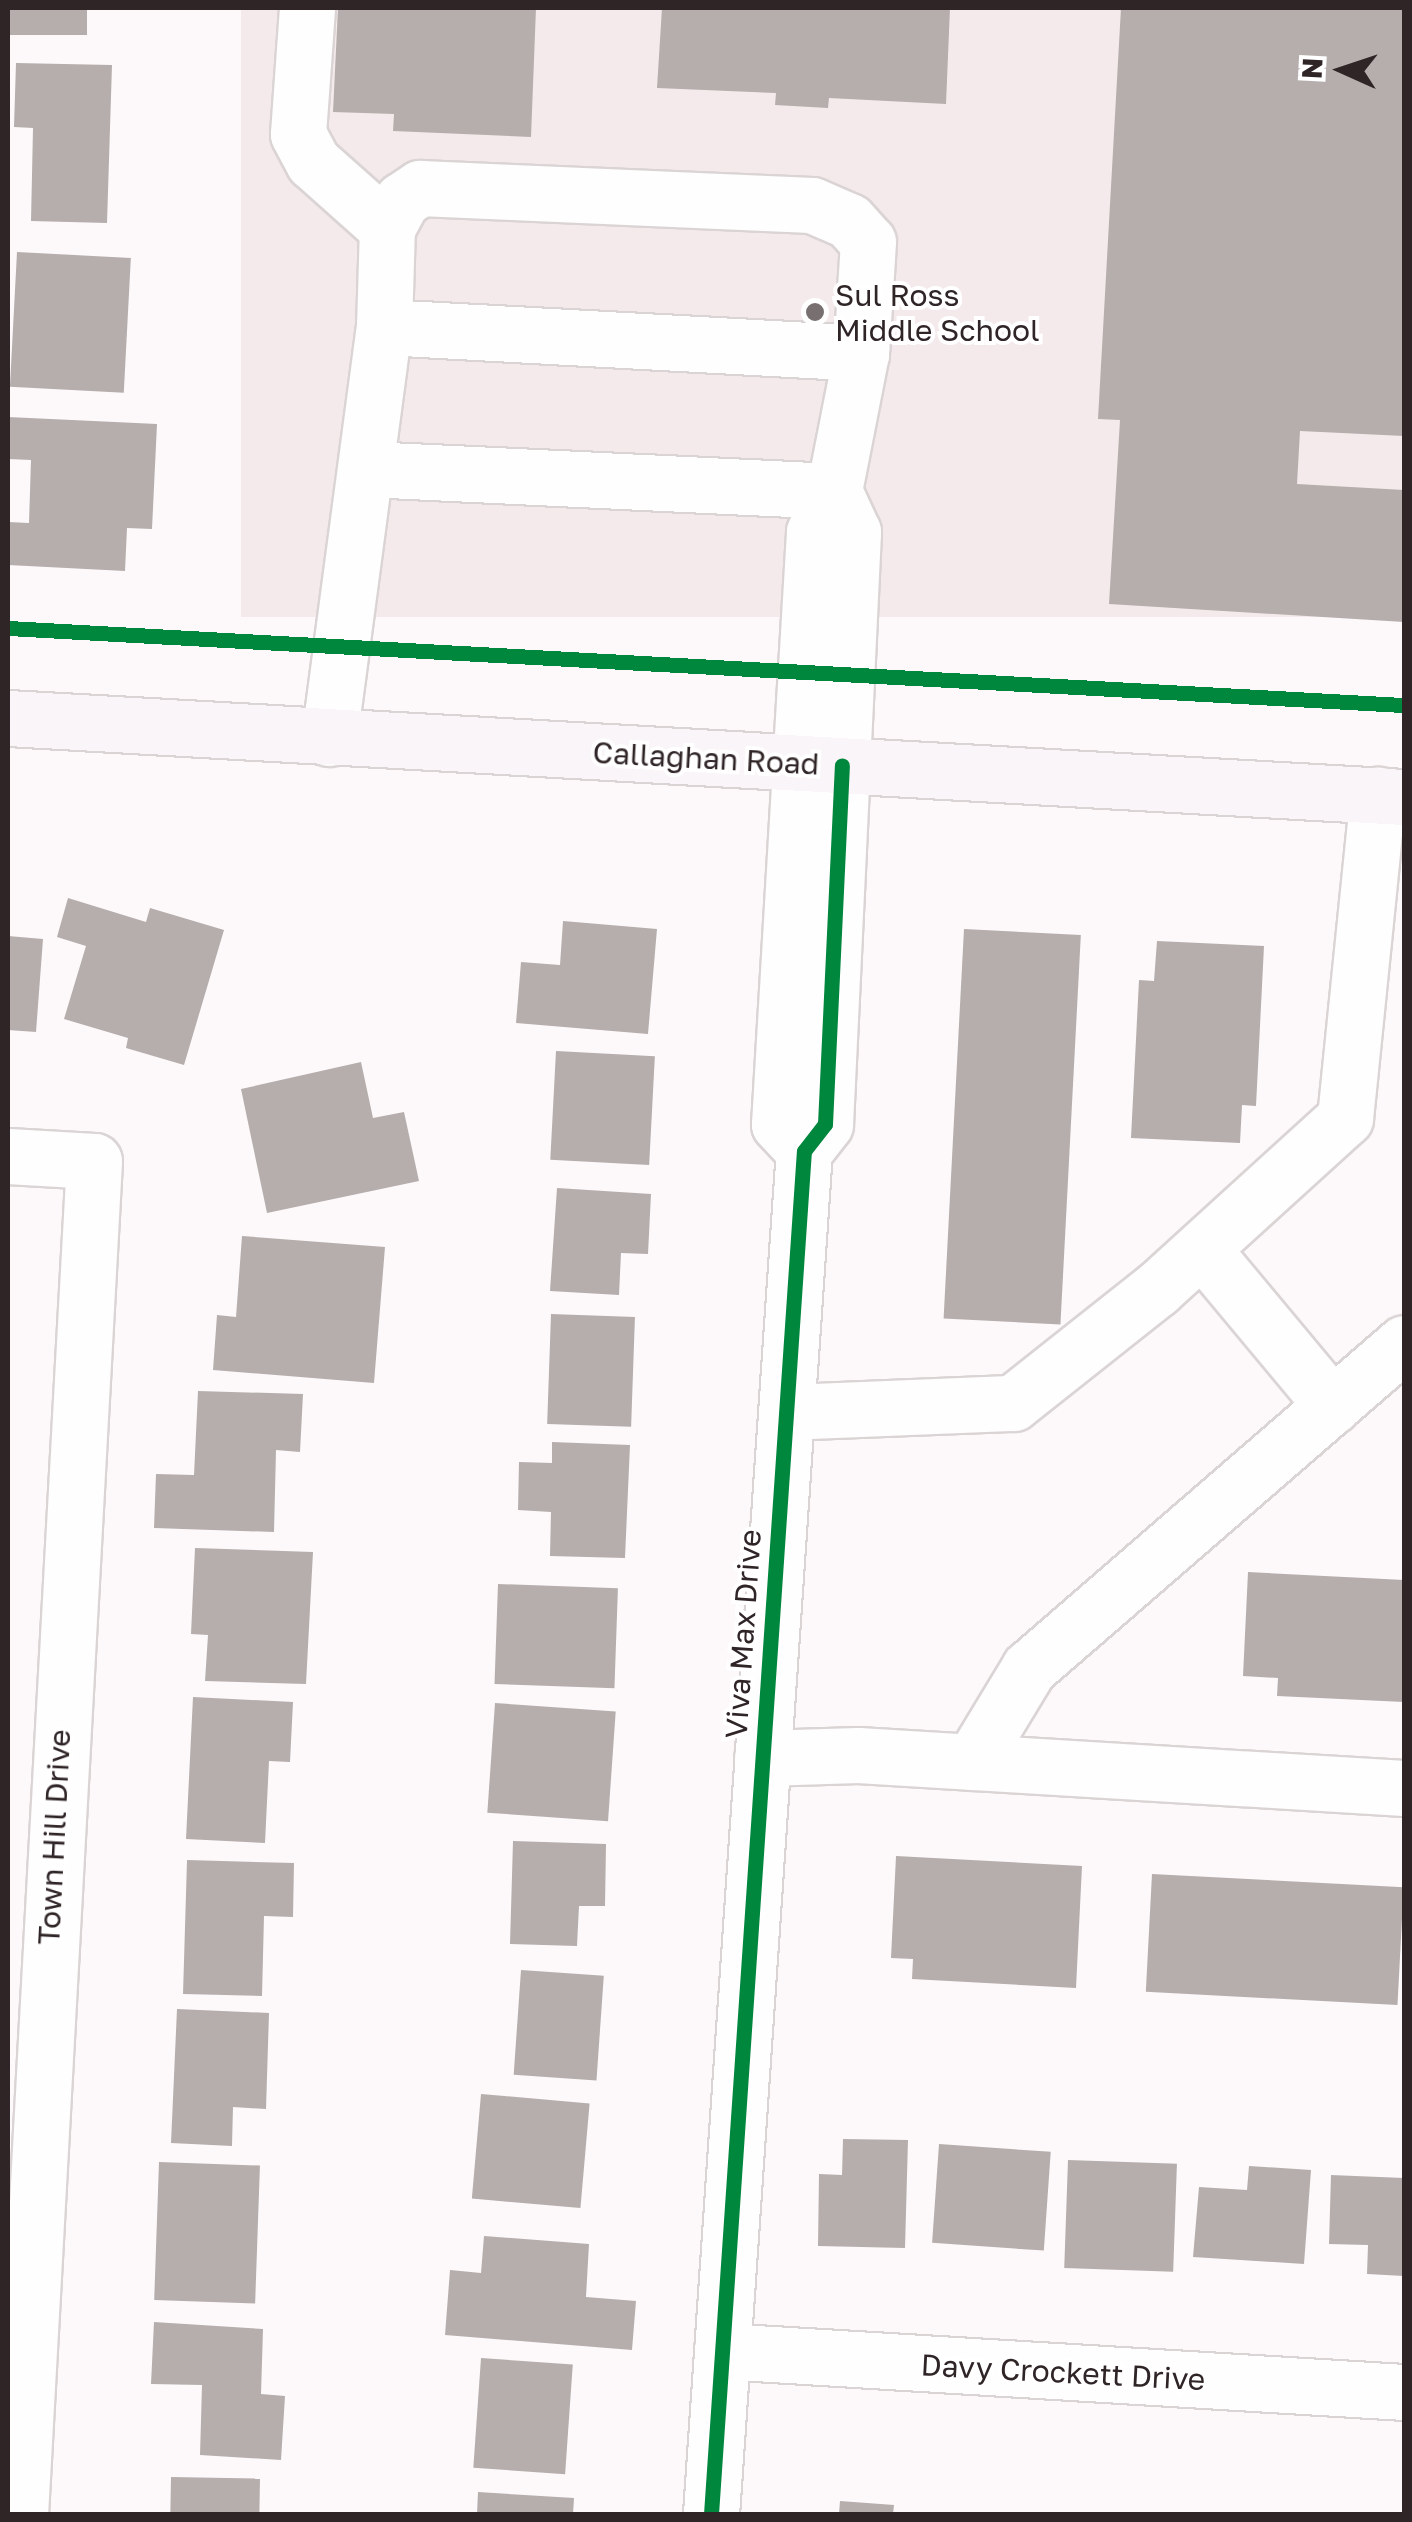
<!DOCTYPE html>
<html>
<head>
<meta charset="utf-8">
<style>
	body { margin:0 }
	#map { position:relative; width:1412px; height:2522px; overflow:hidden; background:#fdf9fa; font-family:"Golos Text",sans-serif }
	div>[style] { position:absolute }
	.built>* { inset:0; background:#f4eaeb; transform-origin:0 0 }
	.building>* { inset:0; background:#b5aead; transform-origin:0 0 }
	.roads { filter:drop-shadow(2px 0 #dbd4d5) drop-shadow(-2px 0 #dbd4d5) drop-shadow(0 2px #dbd4d5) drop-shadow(0 -2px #dbd4d5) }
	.minor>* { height:55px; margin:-27.5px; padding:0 27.5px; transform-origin:27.5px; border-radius:27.5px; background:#fffefe }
	.major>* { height:55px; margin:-27.5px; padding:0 27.5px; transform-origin:27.5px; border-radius:27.5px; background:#faf5f8 }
	.cycleway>* { height:15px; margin:-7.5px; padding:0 7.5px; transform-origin:7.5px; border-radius:7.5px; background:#00873e }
	.dots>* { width:28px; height:28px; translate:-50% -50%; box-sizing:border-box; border:5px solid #fff; border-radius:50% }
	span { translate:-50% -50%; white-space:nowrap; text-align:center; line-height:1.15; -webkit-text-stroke:8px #fff; paint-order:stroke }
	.poi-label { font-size:30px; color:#2f2426 }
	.left { translate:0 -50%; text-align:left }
	.street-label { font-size:30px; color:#2f2426 }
	.frame { position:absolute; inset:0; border:10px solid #2f2426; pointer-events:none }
	.north { position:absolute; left:1292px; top:20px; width:100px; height:100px; -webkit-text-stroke:8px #fff; paint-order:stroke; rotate:273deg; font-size:28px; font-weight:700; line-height:40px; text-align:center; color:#2f2426 }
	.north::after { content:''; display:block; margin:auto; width:35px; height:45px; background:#2f2426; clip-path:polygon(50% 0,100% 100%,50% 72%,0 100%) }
</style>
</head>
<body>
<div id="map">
	<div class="built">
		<i style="left:241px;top:8px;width:1163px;height:609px"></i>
	</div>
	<div class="building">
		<i style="left:8px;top:8px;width:79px;height:27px"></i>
		<i style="clip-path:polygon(338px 8px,536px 8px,531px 137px,393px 131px,394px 114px,333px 112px)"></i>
		<i style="clip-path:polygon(662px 8px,950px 8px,946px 104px,829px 98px,828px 108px,775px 105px,776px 93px,657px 88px)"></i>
		<i style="clip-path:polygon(1121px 8px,1404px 8px,1404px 436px,1300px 431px,1297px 484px,1404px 490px,1404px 622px,1109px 604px,1120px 420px,1098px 419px)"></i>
		<i style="clip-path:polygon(16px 63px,112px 65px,107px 223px,31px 221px,33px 128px,14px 127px)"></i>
		<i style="left:17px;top:252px;width:114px;height:135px;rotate:3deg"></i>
		<i style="clip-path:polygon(8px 417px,157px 424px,152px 529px,127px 528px,125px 571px,8px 565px,8px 522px,29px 523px,31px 460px,8px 459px)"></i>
		<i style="clip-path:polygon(68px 898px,146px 922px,150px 908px,224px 930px,184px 1065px,126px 1048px,128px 1038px,64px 1019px,86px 946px,57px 937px)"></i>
		<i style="clip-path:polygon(563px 921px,657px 929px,648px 1034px,516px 1023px,521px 962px,560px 965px)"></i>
		<i style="left:964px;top:929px;width:117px;height:390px;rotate:3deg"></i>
		<i style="clip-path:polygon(8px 936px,43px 939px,36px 1032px,8px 1030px)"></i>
		<i style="clip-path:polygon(1157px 941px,1264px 946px,1256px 1106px,1242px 1105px,1240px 1143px,1131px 1138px,1139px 980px,1154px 981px)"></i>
		<i style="left:556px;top:1051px;width:99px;height:109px;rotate:3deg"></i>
		<i style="clip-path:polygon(361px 1062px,373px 1118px,404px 1112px,419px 1181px,267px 1213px,241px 1089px)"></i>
		<i style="clip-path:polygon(557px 1188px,651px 1194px,648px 1254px,621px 1253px,619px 1295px,550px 1291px)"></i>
		<i style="clip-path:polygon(242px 1236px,385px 1247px,374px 1383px,213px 1370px,217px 1315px,236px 1317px)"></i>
		<i style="left:551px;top:1314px;width:84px;height:110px;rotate:2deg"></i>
		<i style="clip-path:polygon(198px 1391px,303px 1394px,300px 1452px,276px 1450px,274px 1532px,154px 1528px,156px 1474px,194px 1475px)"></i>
		<i style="clip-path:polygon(552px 1442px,630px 1445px,625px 1558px,550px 1556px,551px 1512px,518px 1510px,519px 1462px,552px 1463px)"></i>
		<i style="clip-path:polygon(195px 1548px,313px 1552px,306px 1684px,205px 1681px,208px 1635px,191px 1634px)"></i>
		<i style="clip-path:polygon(1248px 1572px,1404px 1580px,1404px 1702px,1277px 1696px,1278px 1678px,1243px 1676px)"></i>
		<i style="left:498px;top:1584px;width:120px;height:100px;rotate:2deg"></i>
		<i style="clip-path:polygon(193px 1697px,293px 1702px,290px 1762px,269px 1761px,265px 1843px,186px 1839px)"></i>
		<i style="left:495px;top:1703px;width:121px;height:110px;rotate:4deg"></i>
		<i style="clip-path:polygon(513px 1841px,606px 1844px,605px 1906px,579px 1906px,577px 1946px,510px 1944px)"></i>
		<i style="clip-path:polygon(896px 1856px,1082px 1866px,1076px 1988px,912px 1979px,913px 1959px,891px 1958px)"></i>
		<i style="clip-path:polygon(187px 1860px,294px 1863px,293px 1917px,264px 1916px,262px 1996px,183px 1994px)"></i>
		<i style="left:1152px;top:1874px;width:252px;height:118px;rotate:3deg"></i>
		<i style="left:521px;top:1970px;width:83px;height:105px;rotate:4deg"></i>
		<i style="clip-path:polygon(177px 2009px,269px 2013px,266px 2109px,233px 2107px,232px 2146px,171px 2143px)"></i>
		<i style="left:481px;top:2094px;width:109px;height:105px;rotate:5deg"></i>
		<i style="clip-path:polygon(843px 2139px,908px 2140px,905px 2248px,818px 2246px,819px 2174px,842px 2175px)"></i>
		<i style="left:939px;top:2144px;width:112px;height:99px;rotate:4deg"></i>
		<i style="left:1068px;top:2160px;width:109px;height:108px;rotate:2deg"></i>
		<i style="left:159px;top:2162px;width:101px;height:138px;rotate:2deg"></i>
		<i style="clip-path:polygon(1249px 2166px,1311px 2170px,1304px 2264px,1193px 2257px,1199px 2187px,1247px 2190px)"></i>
		<i style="clip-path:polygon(1331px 2175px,1404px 2178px,1404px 2276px,1367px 2274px,1368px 2245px,1329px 2244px)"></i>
		<i style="clip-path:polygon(484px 2236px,589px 2244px,586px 2297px,636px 2301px,632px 2350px,445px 2335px,450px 2270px,481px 2273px)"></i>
		<i style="clip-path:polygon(154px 2322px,263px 2329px,261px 2394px,285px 2396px,281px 2460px,200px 2455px,202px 2385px,151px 2384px)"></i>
		<i style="left:481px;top:2358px;width:92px;height:110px;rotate:4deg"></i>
		<i style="left:171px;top:2477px;width:89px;height:37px;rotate:1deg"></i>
		<i style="clip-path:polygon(478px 2492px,574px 2498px,573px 2514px,477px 2514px)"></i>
		<i style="clip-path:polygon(840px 2501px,894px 2505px,893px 2514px,839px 2514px)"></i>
	</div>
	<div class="roads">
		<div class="minor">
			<i style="left:307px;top:8px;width:126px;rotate:94.1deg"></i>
			<i style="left:298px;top:134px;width:32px;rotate:62deg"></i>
			<i style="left:313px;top:162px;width:99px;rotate:41.7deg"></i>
			<i style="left:384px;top:327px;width:99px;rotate:-88.3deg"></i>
			<i style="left:387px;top:228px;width:32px;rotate:-62deg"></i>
			<i style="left:402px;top:200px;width:22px;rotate:-34deg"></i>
			<i style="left:420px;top:188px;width:392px;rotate:2.5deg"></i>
			<i style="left:812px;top:205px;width:40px;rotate:23.4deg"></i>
			<i style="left:849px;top:221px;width:28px;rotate:48deg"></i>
			<i style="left:868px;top:242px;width:111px;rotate:93.6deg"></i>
			<i style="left:367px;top:469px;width:468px;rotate:2.7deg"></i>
			<i style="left:329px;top:738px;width:415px;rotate:-82.4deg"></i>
			<i style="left:384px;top:327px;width:478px;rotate:3.1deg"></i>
			<i style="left:861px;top:353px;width:141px;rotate:101.1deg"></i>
			<i style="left:834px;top:491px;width:46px;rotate:116deg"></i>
			<i style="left:814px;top:532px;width:593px;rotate:93.38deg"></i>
			<i style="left:779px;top:1124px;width:37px;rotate:47deg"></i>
			<i style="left:8px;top:1156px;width:86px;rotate:3.3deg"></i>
			<i style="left:94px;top:1161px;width:1355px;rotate:93.13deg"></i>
			<i style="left:1202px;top:1249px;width:204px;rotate:50.2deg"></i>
			<i style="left:787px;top:1412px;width:226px;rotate:-2.3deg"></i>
			<i style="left:1013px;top:1403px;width:184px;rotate:-38.4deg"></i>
			<i style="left:1157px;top:1289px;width:254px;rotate:-42.3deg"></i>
			<i style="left:1345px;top:1118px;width:325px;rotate:-84.2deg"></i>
			<i style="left:762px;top:1758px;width:96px;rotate:-1.8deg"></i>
			<i style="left:858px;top:1755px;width:547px;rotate:3.46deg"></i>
			<i style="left:972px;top:1762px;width:110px;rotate:-58.8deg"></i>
			<i style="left:1029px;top:1668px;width:496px;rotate:-40.9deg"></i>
			<i style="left:722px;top:2351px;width:683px;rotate:3.44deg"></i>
			<i style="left:711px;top:2514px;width:1366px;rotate:-86.1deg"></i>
			<i style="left:804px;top:1151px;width:34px;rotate:-52deg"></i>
			<i style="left:825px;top:1124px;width:593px;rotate:-87.29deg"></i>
			<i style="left:853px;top:532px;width:45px;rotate:-114.9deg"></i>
		</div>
		<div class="major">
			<i style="left:8px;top:718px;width:1398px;rotate:3.24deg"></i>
		</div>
	</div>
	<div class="cycleway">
		<i style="left:8px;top:628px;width:1398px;rotate:3.16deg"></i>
		<i style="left:711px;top:2514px;width:1366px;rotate:-86.1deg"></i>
		<i style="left:804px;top:1151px;width:34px;rotate:-52deg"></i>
		<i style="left:825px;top:1124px;width:359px;rotate:-87.3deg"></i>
	</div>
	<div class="dots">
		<i style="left:815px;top:312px;background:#776f70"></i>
	</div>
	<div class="poi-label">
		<span class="left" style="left:835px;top:312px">Sul Ross<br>Middle School</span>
	</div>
	<div class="street-label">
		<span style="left:706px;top:758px;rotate:3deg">Callaghan Road</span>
		<span style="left:743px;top:1634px;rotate:-86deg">Viva Max Drive</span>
		<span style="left:54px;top:1837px;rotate:-87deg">Town Hill Drive</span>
		<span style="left:1063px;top:2372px;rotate:3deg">Davy Crockett Drive</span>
	</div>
	<div class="frame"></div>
	<div class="north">N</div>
</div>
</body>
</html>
